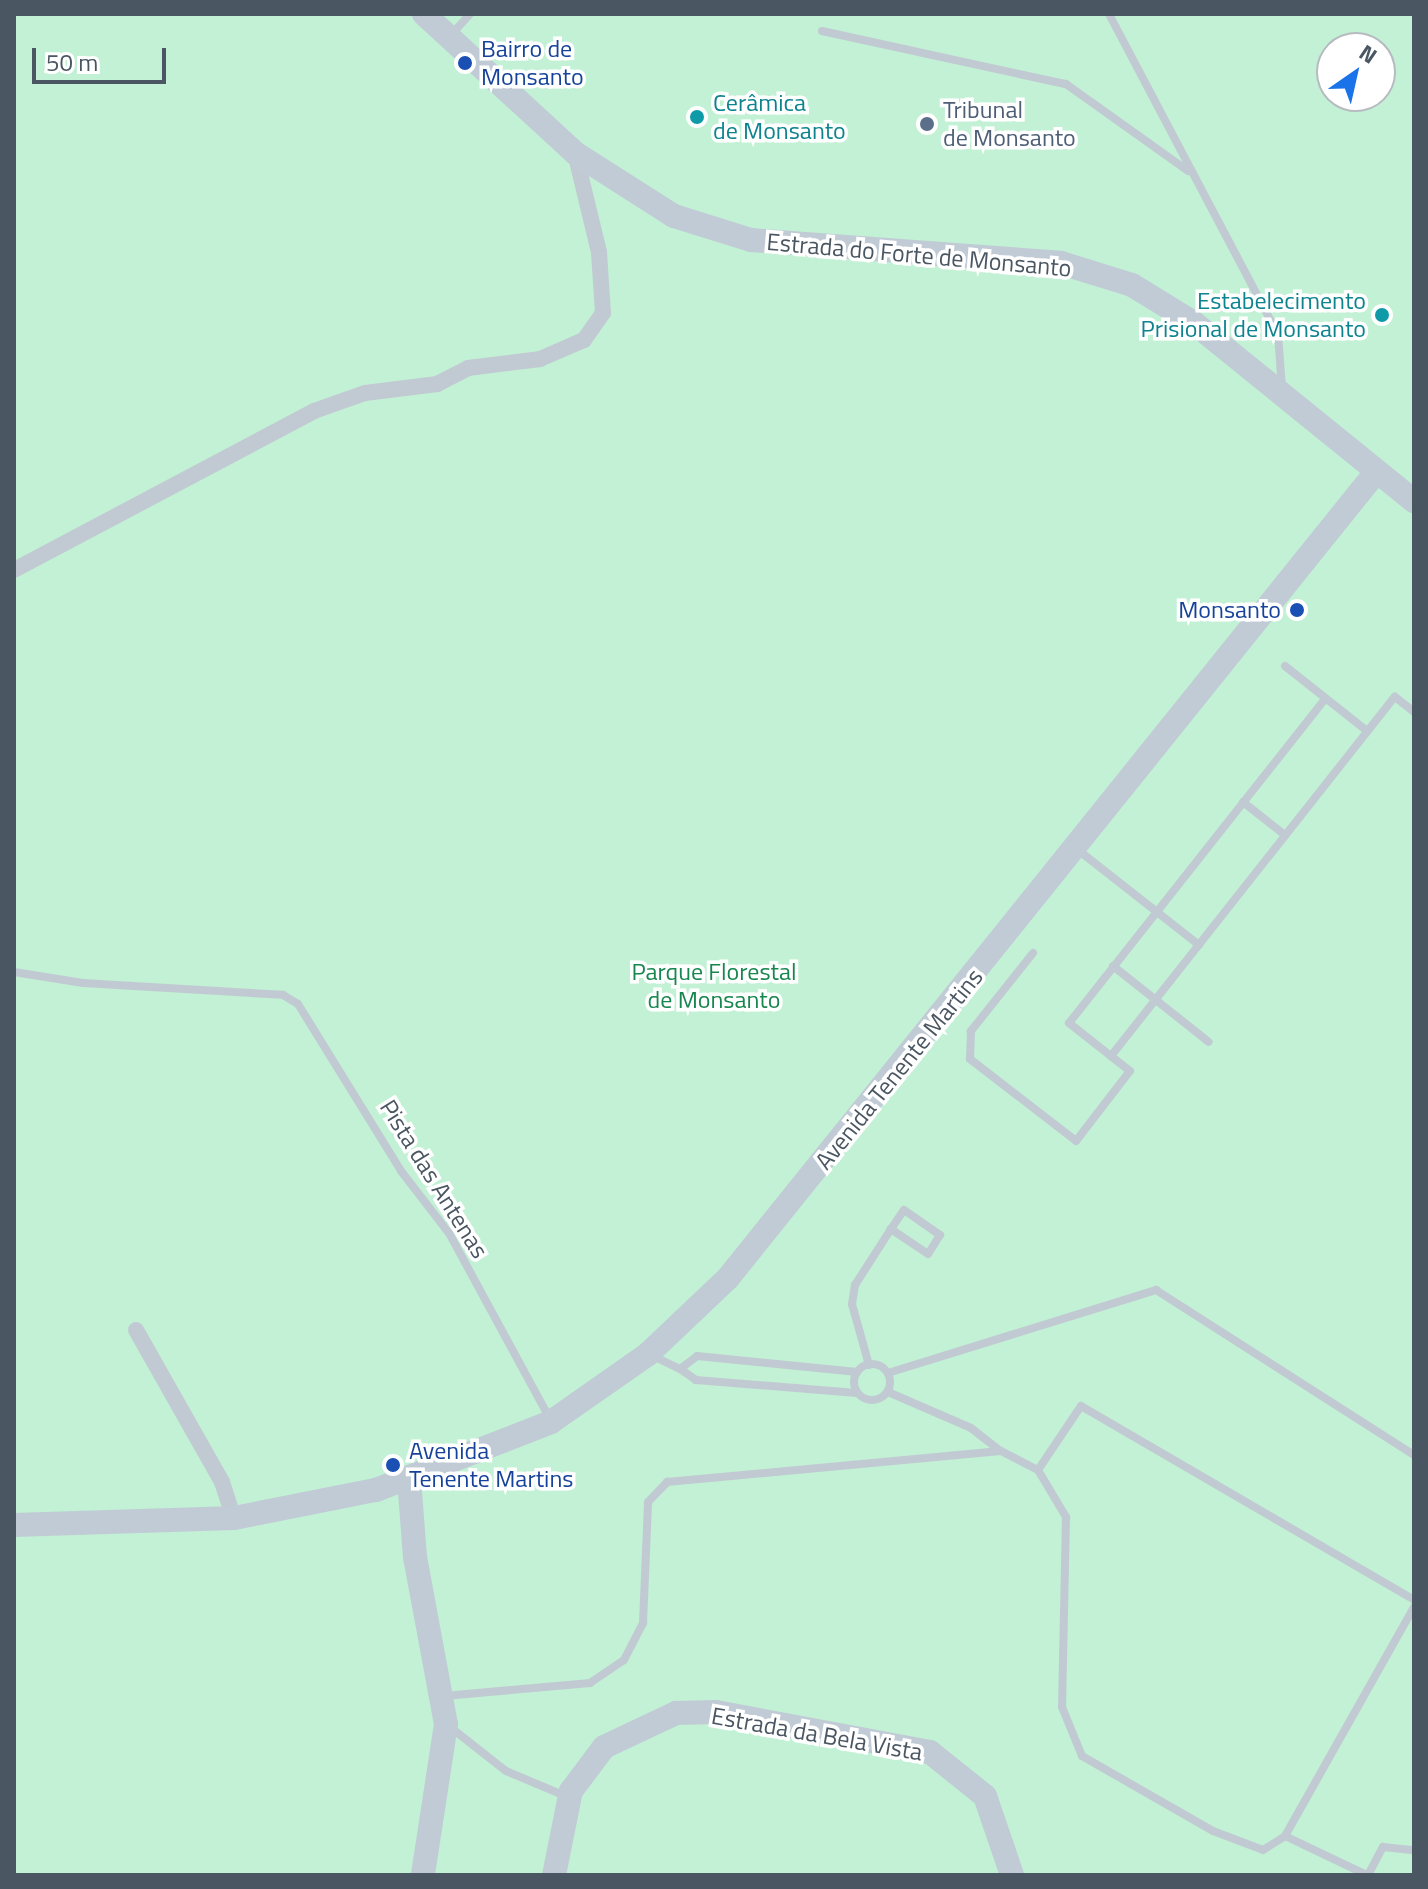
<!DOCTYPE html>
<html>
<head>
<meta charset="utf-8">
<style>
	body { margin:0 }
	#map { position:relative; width:1428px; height:1889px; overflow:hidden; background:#f5f3f3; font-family:"Titillium Web",sans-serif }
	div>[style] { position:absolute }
	.green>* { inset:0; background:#c3f1d5 }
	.lane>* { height:8px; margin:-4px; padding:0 4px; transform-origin:4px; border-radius:4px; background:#c1cad2 }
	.lane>.ring { margin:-4px; padding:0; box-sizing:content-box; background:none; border:8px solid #c1cad2; border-radius:50% }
	.street>* { height:16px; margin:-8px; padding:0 8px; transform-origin:8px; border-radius:8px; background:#c1cad2 }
	.secondary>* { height:24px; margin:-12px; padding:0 12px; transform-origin:12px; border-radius:12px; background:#c1cbd6 }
	.dots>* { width:22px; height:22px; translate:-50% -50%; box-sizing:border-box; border:4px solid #fff; border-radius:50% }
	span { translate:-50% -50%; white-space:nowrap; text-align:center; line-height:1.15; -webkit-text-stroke:7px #fff; paint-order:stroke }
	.transit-label { font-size:24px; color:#164399 }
	.left { translate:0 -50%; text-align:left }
	.right { translate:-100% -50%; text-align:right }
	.culture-label { font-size:24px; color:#0d838f }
	.service-label { font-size:24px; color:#4e5e75 }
	.street-label { font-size:24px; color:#4a5661 }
	.park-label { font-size:24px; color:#17864f }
	.frame { position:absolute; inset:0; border:16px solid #4a5661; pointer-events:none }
	.north { position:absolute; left:1316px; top:32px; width:80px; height:80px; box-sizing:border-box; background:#fff; border:2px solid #b7bbc0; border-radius:50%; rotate:34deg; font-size:22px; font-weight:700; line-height:32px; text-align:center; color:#4a5661 }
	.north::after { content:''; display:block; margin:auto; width:28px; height:36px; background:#1a73e8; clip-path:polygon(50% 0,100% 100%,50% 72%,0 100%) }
	.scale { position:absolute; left:32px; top:48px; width:134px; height:36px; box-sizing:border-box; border:4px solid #4a5661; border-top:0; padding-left:10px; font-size:24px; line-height:28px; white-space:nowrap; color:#4a5661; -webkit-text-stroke:6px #fff; paint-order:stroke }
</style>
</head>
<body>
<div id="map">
	<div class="green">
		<i style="clip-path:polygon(evenodd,14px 14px,1414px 14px,1414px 1875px,14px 1875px,14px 14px,1332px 48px,1380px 48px,1380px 96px,1332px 96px,1332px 48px)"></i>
	</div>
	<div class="lane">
		<i style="left:1109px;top:14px;width:362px;rotate:62.2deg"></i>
		<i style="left:1278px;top:334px;width:54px;rotate:85.8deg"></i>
		<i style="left:822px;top:31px;width:250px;rotate:12.3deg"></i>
		<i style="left:1066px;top:84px;width:150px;rotate:35.5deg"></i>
		<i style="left:452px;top:34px;width:27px;rotate:-48deg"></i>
		<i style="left:1285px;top:666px;width:105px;rotate:38.4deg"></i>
		<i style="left:1325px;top:699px;width:413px;rotate:128.3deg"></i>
		<i style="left:1069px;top:1023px;width:53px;rotate:38.2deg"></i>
		<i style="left:1111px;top:1056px;width:458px;rotate:-51.7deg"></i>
		<i style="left:1395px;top:697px;width:24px;rotate:38deg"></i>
		<i style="left:1243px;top:802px;width:53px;rotate:38.2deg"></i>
		<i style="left:1078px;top:850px;width:154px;rotate:38.1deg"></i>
		<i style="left:1033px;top:953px;width:100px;rotate:128.5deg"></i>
		<i style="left:971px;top:1031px;width:28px;rotate:92deg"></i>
		<i style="left:970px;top:1059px;width:134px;rotate:37.7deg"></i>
		<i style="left:1076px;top:1141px;width:88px;rotate:-52.4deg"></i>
		<i style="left:1130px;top:1071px;width:24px;rotate:-142deg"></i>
		<i style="left:1113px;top:966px;width:122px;rotate:38.4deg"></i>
		<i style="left:14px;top:972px;width:70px;rotate:9.1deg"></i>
		<i style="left:83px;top:983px;width:200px;rotate:3.4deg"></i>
		<i style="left:283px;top:995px;width:17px;rotate:31deg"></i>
		<i style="left:298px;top:1004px;width:196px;rotate:58.3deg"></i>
		<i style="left:401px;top:1171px;width:78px;rotate:52.3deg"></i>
		<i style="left:449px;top:1233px;width:212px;rotate:61.5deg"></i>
		<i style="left:649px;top:1354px;width:34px;rotate:26deg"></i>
		<i class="ring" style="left:854px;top:1364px;width:28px;height:28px"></i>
		<i style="left:869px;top:1365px;width:63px;rotate:-105.6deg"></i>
		<i style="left:852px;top:1304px;width:19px;rotate:-81deg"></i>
		<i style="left:855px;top:1285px;width:67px;rotate:-57.3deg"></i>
		<i style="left:891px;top:1229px;width:23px;rotate:-56deg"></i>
		<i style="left:904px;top:1210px;width:44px;rotate:34.8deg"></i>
		<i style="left:940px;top:1235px;width:22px;rotate:122deg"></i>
		<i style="left:928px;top:1254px;width:45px;rotate:-146deg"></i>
		<i style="left:888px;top:1373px;width:281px;rotate:-17.2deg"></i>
		<i style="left:1156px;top:1290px;width:306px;rotate:32.6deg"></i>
		<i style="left:888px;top:1392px;width:90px;rotate:23.4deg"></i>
		<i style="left:971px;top:1428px;width:37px;rotate:38deg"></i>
		<i style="left:857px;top:1393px;width:162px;rotate:-175.4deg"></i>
		<i style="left:696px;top:1380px;width:19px;rotate:-145deg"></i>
		<i style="left:680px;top:1369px;width:21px;rotate:-37deg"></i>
		<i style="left:697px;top:1356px;width:161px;rotate:5.7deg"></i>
		<i style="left:1038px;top:1470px;width:77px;rotate:-56.1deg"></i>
		<i style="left:1081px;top:1406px;width:385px;rotate:30.2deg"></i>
		<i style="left:444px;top:1696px;width:147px;rotate:-5.1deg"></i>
		<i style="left:590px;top:1683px;width:41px;rotate:-34.1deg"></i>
		<i style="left:624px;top:1660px;width:42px;rotate:-62.8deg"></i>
		<i style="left:643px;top:1623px;width:121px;rotate:-87.6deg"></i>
		<i style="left:648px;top:1502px;width:28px;rotate:-46deg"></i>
		<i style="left:667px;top:1482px;width:335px;rotate:-5.3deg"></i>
		<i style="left:1001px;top:1451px;width:42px;rotate:27.2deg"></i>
		<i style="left:1038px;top:1470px;width:55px;rotate:59.2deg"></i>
		<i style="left:1066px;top:1517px;width:190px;rotate:91.2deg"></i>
		<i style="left:1062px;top:1707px;width:53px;rotate:67.8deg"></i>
		<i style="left:1082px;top:1756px;width:151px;rotate:29.8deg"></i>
		<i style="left:1213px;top:1831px;width:53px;rotate:20.8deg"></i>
		<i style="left:1263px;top:1850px;width:26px;rotate:-32deg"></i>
		<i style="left:1285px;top:1836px;width:263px;rotate:-60.6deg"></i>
		<i style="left:450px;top:1727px;width:71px;rotate:38.2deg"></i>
		<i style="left:506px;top:1771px;width:67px;rotate:22.8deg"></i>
		<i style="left:1285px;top:1836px;width:91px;rotate:25.4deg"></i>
		<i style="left:1368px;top:1875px;width:32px;rotate:-62deg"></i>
		<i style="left:1383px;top:1847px;width:31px;rotate:6deg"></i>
	</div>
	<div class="street">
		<i style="left:14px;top:570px;width:340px;rotate:-27.9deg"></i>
		<i style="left:314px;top:411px;width:54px;rotate:-19.4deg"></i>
		<i style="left:365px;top:393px;width:73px;rotate:-7.1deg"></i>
		<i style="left:437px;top:384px;width:35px;rotate:-27deg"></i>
		<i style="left:468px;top:368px;width:73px;rotate:-7.1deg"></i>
		<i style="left:540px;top:359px;width:48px;rotate:-23.4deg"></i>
		<i style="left:584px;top:340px;width:33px;rotate:-55deg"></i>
		<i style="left:603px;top:313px;width:61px;rotate:-93.8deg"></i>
		<i style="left:599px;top:252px;width:102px;rotate:-103.6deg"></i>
		<i style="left:136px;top:1330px;width:175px;rotate:60.5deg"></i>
		<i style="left:222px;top:1482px;width:38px;rotate:72deg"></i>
	</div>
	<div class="secondary">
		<i style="left:424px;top:14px;width:205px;rotate:42.6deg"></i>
		<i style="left:575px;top:153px;width:117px;rotate:32.5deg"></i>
		<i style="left:674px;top:216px;width:81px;rotate:17.3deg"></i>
		<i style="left:751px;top:240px;width:311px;rotate:4.2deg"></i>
		<i style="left:1061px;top:263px;width:74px;rotate:17.2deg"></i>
		<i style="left:1132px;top:285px;width:73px;rotate:31.5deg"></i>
		<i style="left:1194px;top:323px;width:283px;rotate:39deg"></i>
		<i style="left:409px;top:1479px;width:78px;rotate:85.6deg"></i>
		<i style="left:415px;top:1557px;width:170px;rotate:79.5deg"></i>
		<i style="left:446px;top:1724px;width:153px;rotate:98.7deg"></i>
		<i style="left:14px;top:1525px;width:220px;rotate:-1.8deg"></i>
		<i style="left:234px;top:1518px;width:145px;rotate:-11.2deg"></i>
		<i style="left:376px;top:1490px;width:188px;rotate:-21.2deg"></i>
		<i style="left:551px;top:1422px;width:118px;rotate:-35deg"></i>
		<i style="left:648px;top:1354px;width:110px;rotate:-43.5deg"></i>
		<i style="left:728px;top:1278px;width:1034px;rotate:-51.2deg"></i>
		<i style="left:554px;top:1875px;width:86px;rotate:-78.6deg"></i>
		<i style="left:571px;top:1791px;width:55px;rotate:-53.1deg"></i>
		<i style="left:604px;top:1747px;width:80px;rotate:-25.3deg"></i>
		<i style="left:676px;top:1713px;width:40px;rotate:-1.4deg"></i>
		<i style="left:716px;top:1712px;width:218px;rotate:10.6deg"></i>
		<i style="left:930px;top:1752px;width:70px;rotate:38.7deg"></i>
		<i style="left:985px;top:1796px;width:83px;rotate:71.1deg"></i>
	</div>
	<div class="dots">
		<i style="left:465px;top:63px;background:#1a4fb4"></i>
		<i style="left:697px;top:117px;background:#0f9aa8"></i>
		<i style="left:927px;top:124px;background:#5c6f8a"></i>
		<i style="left:1382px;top:315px;background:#0f9aa8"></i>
		<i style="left:1297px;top:610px;background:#1a4fb4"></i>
		<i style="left:393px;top:1465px;background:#1a4fb4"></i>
	</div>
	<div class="transit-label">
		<span class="left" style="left:481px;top:63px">Bairro de<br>Monsanto</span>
		<span class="right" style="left:1281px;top:610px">Monsanto</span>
		<span class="left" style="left:409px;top:1465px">Avenida<br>Tenente Martins</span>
	</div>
	<div class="culture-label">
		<span class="left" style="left:713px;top:117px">Cerâmica<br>de Monsanto</span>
		<span class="right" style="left:1366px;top:315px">Estabelecimento<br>Prisional de Monsanto</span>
	</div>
	<div class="service-label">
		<span class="left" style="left:943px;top:124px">Tribunal<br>de Monsanto</span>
	</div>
	<div class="street-label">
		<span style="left:919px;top:255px;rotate:5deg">Estrada do Forte de Monsanto</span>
		<span style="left:899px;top:1069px;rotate:-51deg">Avenida Tenente Martins</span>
		<span style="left:434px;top:1179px;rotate:58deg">Pista das Antenas</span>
		<span style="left:817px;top:1734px;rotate:10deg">Estrada da Bela Vista</span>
	</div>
	<div class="park-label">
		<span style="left:714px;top:986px">Parque Florestal<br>de Monsanto</span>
	</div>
	<div class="frame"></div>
	<div class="north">N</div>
	<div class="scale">50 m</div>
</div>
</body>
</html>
